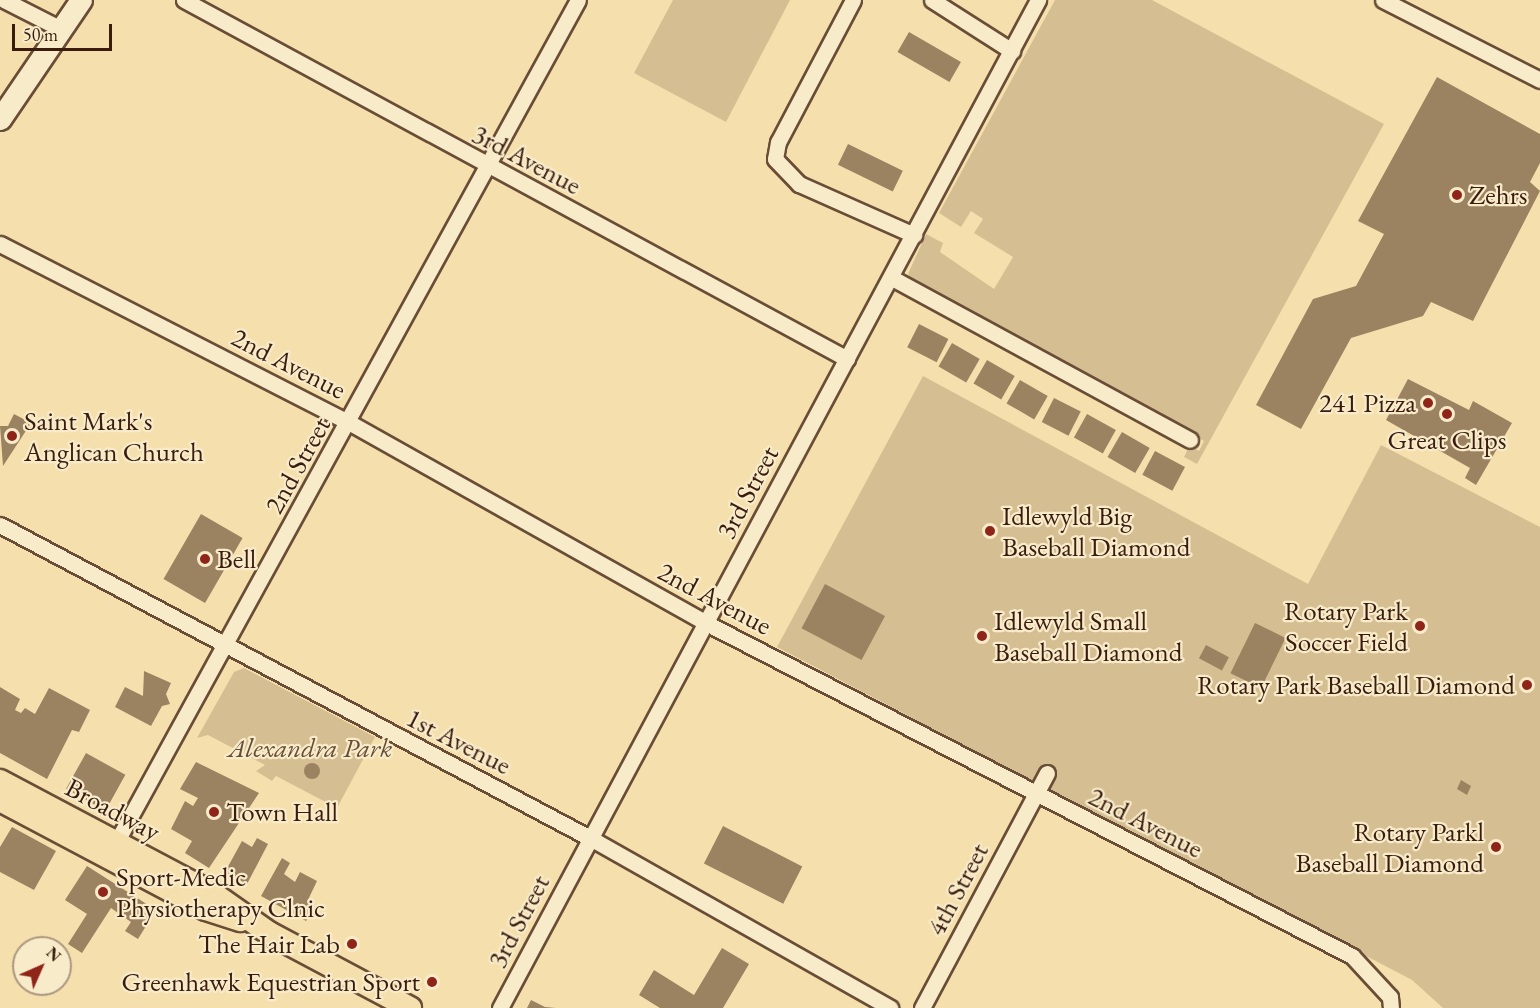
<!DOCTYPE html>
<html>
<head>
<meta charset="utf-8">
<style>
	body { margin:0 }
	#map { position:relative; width:1540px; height:1008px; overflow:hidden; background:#f5e0ad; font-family:"EB Garamond",serif }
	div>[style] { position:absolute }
	.green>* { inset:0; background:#d5bf92 }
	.building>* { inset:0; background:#9b8261; transform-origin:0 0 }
	.round { border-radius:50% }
	.roads { filter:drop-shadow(2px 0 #694d36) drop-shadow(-2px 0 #694d36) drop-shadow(0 2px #694d36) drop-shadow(0 -2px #694d36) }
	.minor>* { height:15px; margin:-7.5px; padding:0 7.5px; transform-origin:7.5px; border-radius:7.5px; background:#f8ebca }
	.secondary>* { height:21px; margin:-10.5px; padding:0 10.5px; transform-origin:10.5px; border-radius:10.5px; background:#f8ebca }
	.primary>* { height:22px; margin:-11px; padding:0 11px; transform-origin:11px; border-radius:11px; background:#f5e0ad }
	.dots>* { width:16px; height:16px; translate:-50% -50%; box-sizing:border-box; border:3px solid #f8ebca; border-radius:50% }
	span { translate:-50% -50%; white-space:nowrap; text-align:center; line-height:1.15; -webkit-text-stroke:4.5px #f8ebca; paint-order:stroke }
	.street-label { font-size:27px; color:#3a1c0f }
	.poi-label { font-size:27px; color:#3a1c0f }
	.left { translate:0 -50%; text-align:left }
	.right { translate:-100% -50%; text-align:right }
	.park-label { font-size:27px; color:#684d36; font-style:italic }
	.north { position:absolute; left:12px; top:936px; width:60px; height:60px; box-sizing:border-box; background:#f8ebca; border:2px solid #ac987f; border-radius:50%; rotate:45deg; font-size:16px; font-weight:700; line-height:24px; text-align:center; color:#3a1c0f }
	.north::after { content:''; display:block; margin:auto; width:21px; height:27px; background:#8f2418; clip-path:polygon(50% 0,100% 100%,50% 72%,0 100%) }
	.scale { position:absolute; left:12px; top:24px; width:100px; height:27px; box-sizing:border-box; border:3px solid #3a1c0f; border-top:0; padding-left:8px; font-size:18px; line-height:21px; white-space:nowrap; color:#3a1c0f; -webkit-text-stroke:4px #f8ebca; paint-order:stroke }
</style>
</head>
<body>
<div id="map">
	<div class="green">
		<i style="clip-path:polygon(673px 0,790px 0,726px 122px,634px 73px)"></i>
		<i style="clip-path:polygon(1055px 0,1152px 0,1384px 124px,1197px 464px,1184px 457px,1190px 445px,1199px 451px,1204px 441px,916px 285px,908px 274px,926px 234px,943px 243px,940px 252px,994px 289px,1013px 257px,974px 233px,983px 219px,971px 211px,961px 227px,939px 213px)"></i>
		<i style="clip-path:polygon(923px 376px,1308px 584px,1381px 445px,1540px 527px,1540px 1008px,1443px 1008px,1412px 980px,777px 647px)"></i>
		<i style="clip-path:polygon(244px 668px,375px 737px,337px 808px,276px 776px,272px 781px,256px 771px,265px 765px,208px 735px,197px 738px,234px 672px)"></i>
	</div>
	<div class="building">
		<i style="left:909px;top:32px;width:60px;height:23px;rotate:30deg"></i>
		<i style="clip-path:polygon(1437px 77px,1540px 134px,1540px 163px,1530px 182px,1540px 191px,1473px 321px,1431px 302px,1423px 316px,1351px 338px,1301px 429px,1256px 405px,1313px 299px,1356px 286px,1384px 234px,1358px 221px)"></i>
		<i style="left:848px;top:144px;width:61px;height:23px;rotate:26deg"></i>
		<i style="left:919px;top:324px;width:33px;height:26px;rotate:27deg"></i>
		<i style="left:952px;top:343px;width:32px;height:27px;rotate:30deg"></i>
		<i style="left:987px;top:360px;width:32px;height:27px;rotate:30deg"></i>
		<i style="clip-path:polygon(1408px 379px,1469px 410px,1473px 401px,1512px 423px,1476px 485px,1465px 478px,1470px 468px,1386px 420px)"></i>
		<i style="left:1020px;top:380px;width:32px;height:27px;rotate:30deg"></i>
		<i style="left:1054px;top:398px;width:30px;height:27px;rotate:27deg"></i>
		<i style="clip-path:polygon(14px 414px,31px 423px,3px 466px,0 426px,8px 426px)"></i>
		<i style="left:1087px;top:414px;width:33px;height:27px;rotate:29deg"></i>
		<i style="left:1122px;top:432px;width:32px;height:29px;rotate:30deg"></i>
		<i style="left:1155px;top:451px;width:34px;height:27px;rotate:28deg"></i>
		<i style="left:201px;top:514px;width:48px;height:75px;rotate:30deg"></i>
		<i style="left:825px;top:584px;width:68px;height:50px;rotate:28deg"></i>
		<i style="left:1255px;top:623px;width:34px;height:56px;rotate:26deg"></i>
		<i style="left:1206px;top:645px;width:26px;height:15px;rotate:28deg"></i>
		<i style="clip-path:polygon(144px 671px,171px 683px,166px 694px,170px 704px,162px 706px,151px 726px,115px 707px,125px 687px,143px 696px)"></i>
		<i style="clip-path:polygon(0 687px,20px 699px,15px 710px,21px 713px,25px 708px,35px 714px,49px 688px,90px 710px,79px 732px,72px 730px,47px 779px,0 753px)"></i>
		<i style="left:86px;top:753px;width:45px;height:41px;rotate:29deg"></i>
		<i style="clip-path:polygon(196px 762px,259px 793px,209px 868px,185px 853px,192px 841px,171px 829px,185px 801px,193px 806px,198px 798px,180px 789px)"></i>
		<i class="round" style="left:304px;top:763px;width:16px;height:16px"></i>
		<i style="clip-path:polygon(1461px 780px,1471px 786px,1467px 795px,1457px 789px)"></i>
		<i style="left:723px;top:826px;width:89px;height:42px;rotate:27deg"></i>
		<i style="clip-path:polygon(12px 827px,56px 851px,34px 890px,0 872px,0 847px)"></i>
		<i style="clip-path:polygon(257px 838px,268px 844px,247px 884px,225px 872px,242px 841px,252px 847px)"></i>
		<i style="clip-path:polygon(282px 858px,290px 863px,284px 874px,295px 882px,300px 872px,317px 881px,307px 902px,315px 907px,306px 921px,261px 896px)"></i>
		<i style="clip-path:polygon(87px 866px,156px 910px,138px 939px,125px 931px,131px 922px,111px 908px,82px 953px,68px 944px,87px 914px,65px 900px)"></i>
		<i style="clip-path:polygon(722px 948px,749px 964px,723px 1008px,660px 1008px,639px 995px,654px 970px,694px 995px)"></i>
		<i style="clip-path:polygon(531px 1000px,545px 1007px,556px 1008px,527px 1008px)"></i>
	</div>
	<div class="roads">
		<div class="minor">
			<i style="left:4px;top:0;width:64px;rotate:27deg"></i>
			<i style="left:184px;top:0;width:754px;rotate:28.43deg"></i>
			<i style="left:853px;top:0;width:161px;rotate:117.8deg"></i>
			<i style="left:778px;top:142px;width:17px;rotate:100deg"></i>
			<i style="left:775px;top:159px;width:35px;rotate:46deg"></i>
			<i style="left:799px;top:184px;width:126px;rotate:23.9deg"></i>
			<i style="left:932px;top:0;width:95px;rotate:32.5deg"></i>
			<i style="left:1383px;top:0;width:176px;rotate:27deg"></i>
			<i style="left:0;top:244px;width:393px;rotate:27.1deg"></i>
			<i style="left:350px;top:423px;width:408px;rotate:29.3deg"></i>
			<i style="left:706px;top:623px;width:727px;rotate:27.27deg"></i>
			<i style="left:1352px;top:956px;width:56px;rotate:47.2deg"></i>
			<i style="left:1390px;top:997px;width:11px;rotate:85deg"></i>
			<i style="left:892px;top:278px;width:339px;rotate:28.5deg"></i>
			<i style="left:0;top:525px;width:668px;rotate:27.95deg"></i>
			<i style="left:590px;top:838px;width:345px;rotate:29.5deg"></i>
			<i style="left:112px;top:850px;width:969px;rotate:-61.27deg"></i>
			<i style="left:500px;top:1008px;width:1143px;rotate:-61.91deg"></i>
			<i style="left:922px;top:1008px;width:266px;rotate:-62deg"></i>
		</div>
		<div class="secondary">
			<i style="left:0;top:119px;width:144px;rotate:-55.8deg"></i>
		</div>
		<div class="primary">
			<i style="left:0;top:781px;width:243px;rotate:27.9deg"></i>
			<i style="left:215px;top:895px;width:66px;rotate:35.1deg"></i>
			<i style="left:269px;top:933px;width:160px;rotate:28deg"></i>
			<i style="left:0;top:800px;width:233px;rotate:27.9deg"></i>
			<i style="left:206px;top:909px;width:36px;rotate:18deg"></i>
		</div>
	</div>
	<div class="dots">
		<i style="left:1457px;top:195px;background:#8f2418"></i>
		<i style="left:1428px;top:403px;background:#8f2418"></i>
		<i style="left:1447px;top:414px;background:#8f2418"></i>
		<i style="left:12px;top:436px;background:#8f2418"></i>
		<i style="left:990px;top:531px;background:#8f2418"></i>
		<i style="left:205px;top:559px;background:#8f2418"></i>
		<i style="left:1420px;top:626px;background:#8f2418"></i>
		<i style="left:982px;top:636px;background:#8f2418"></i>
		<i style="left:1527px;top:685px;background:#8f2418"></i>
		<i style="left:214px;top:812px;background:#8f2418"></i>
		<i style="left:1496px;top:847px;background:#8f2418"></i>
		<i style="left:103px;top:892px;background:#8f2418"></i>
		<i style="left:352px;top:944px;background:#8f2418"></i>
		<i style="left:432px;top:982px;background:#8f2418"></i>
	</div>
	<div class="street-label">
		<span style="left:527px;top:159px;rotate:28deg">3rd Avenue</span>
		<span style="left:289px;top:363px;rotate:27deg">2nd Avenue</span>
		<span style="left:297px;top:465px;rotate:-61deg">2nd Street</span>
		<span style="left:747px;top:492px;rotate:-62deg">3rd Street</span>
		<span style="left:715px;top:598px;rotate:28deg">2nd Avenue</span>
		<span style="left:459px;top:741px;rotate:27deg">1st Avenue</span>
		<span style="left:113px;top:809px;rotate:28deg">Broadway</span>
		<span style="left:1146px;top:822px;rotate:27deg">2nd Avenue</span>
		<span style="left:957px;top:889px;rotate:-62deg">4th Street</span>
		<span style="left:518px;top:921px;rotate:-62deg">3rd Street</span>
	</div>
	<div class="poi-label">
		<span class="left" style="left:1469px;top:195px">Zehrs</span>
		<span class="right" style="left:1416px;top:403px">241 Pizza</span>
		<span class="left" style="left:24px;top:436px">Saint Mark's<br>Anglican Church</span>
		<span style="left:1447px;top:440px">Great Clips</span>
		<span class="left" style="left:1002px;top:531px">Idlewyld Big<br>Baseball Diamond</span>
		<span class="left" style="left:217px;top:559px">Bell</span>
		<span class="right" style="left:1408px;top:626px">Rotary Park<br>Soccer Field</span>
		<span class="left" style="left:994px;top:636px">Idlewyld Small<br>Baseball Diamond</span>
		<span class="right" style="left:1515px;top:685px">Rotary Park Baseball Diamond</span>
		<span class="left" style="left:226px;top:812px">Town Hall</span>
		<span class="right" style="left:1484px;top:847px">Rotary Parkl<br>Baseball Diamond</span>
		<span class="left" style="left:116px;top:892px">Sport-Medic<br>Physiotherapy Clnic</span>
		<span class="right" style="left:340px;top:944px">The Hair Lab</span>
		<span class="right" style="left:420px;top:982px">Greenhawk Equestrian Sport</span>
	</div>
	<div class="park-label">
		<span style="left:310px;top:748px">Alexandra Park</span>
	</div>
	<div class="north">N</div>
	<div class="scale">50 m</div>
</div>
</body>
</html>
